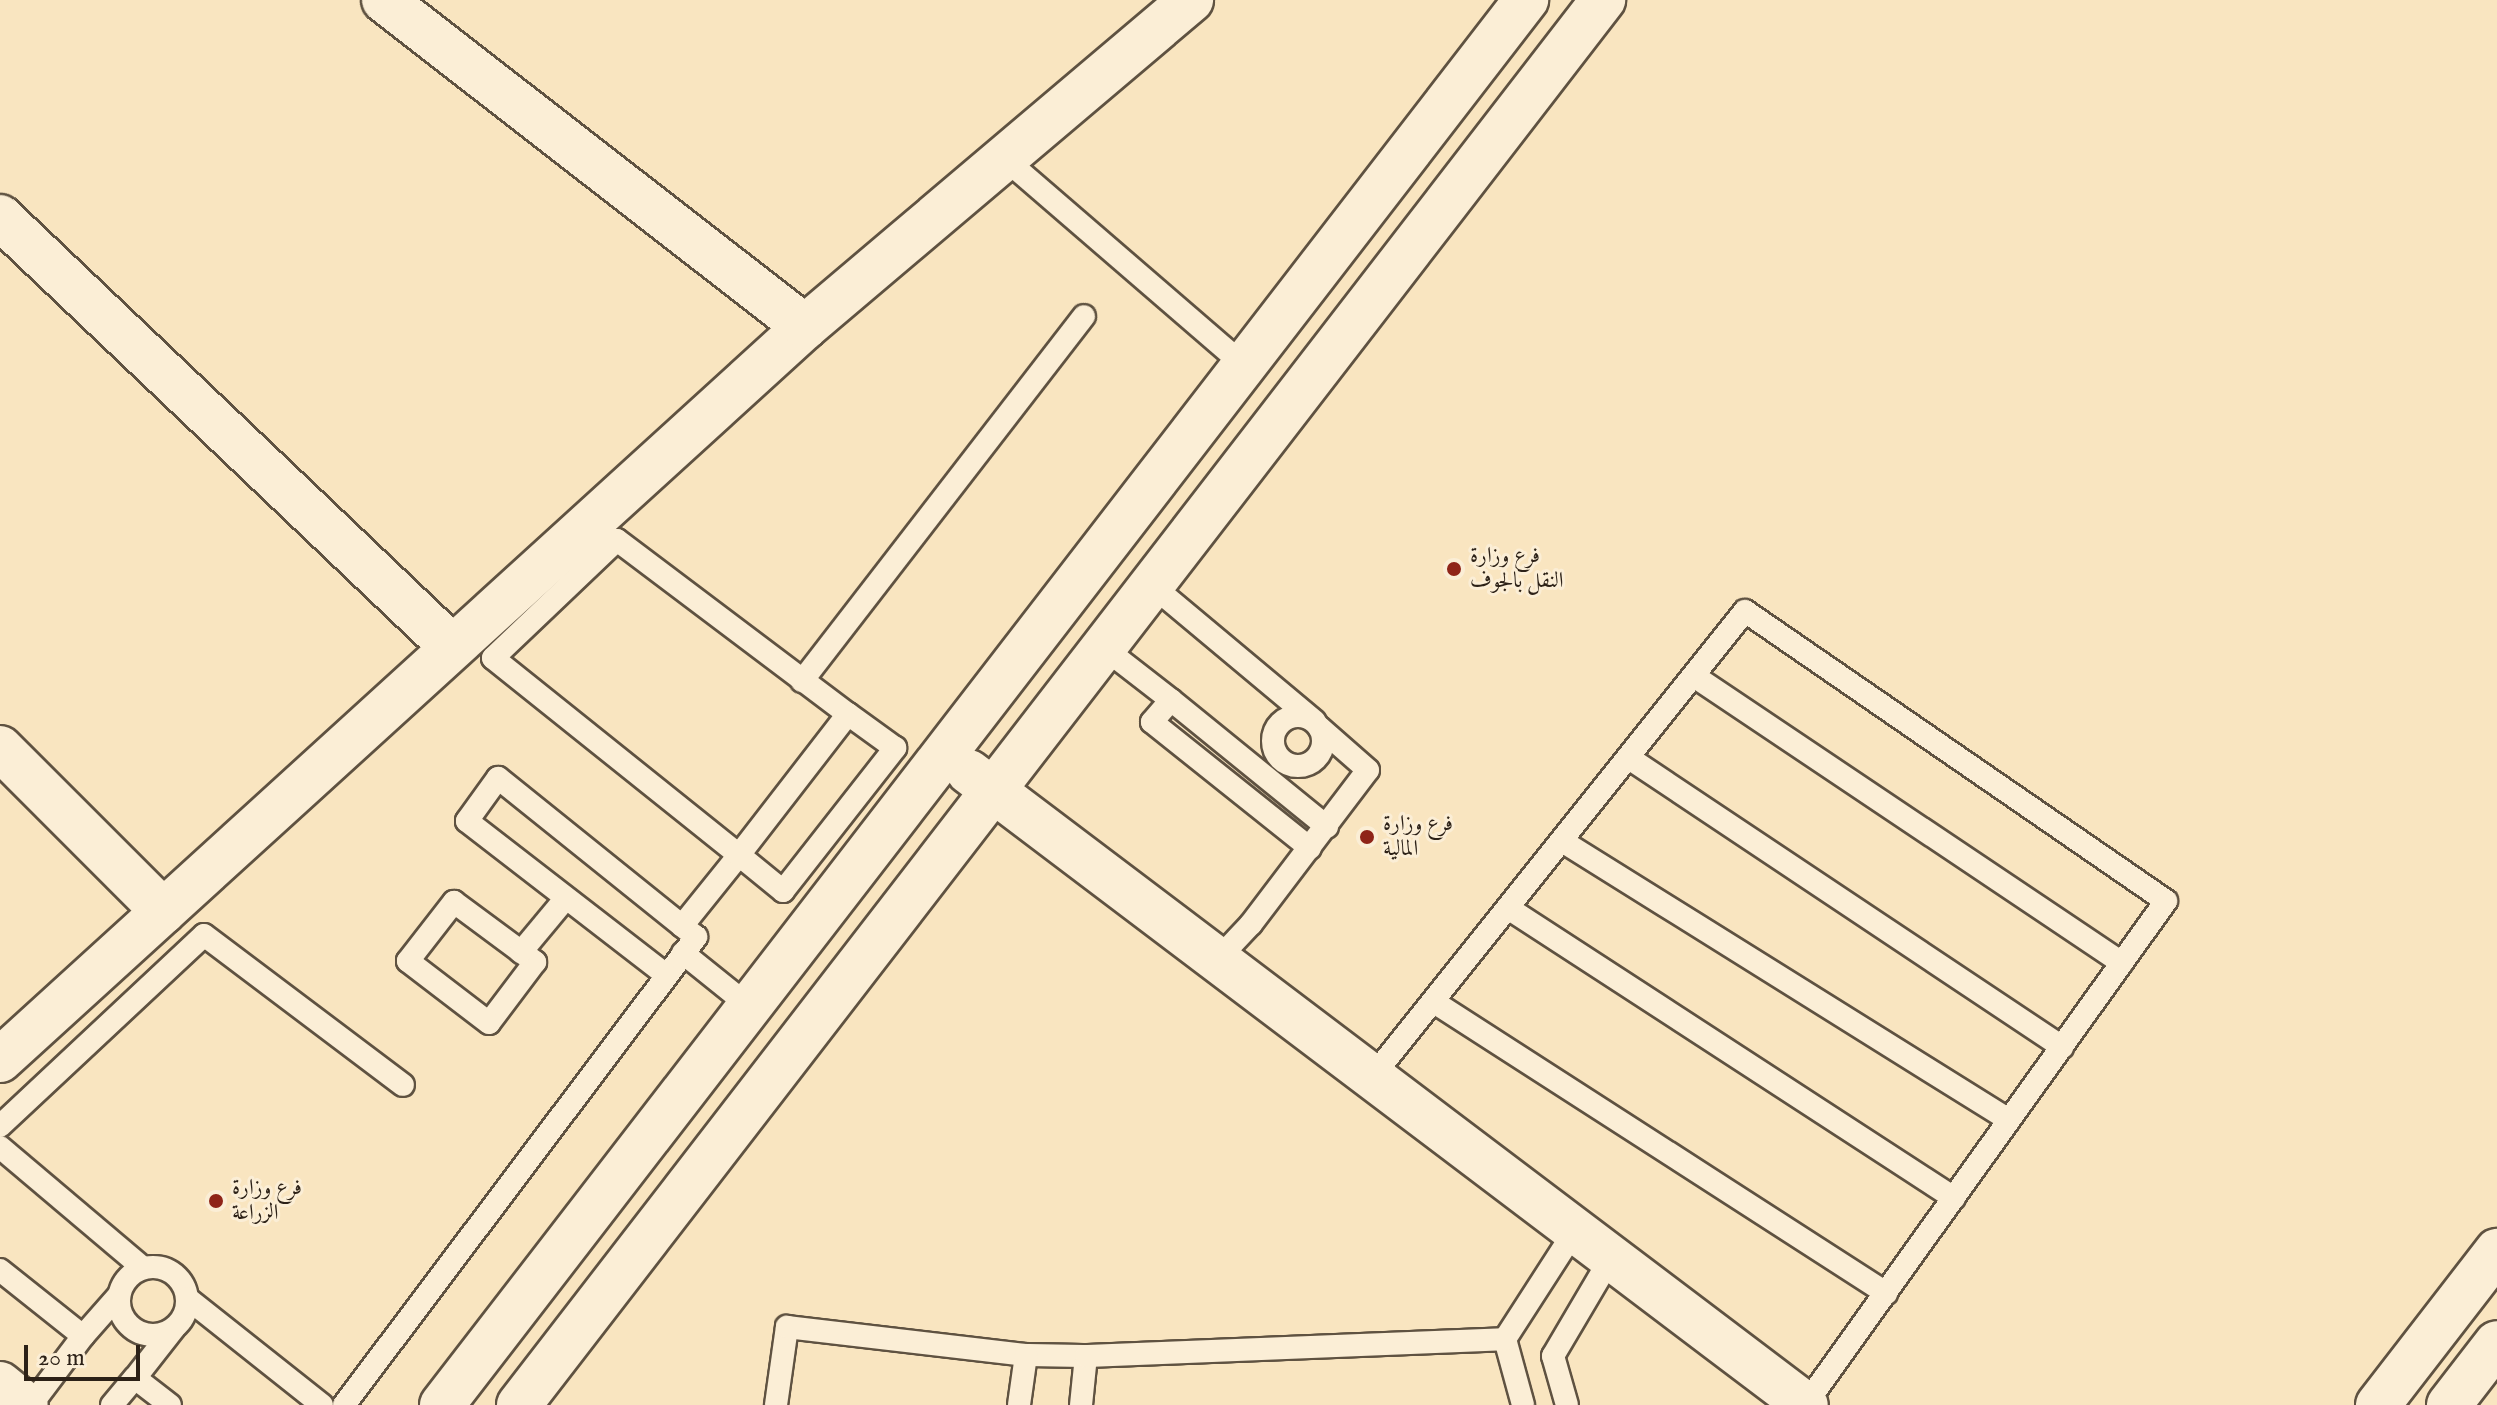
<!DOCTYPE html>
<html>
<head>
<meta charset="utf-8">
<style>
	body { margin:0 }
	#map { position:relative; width:2497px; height:1405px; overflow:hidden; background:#f9e5c0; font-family:"IM FELL English",Amiri,serif }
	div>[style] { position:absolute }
	.roads { filter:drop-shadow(2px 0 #5f5241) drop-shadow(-2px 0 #5f5241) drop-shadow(0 2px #5f5241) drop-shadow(0 -2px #5f5241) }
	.service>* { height:22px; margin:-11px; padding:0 11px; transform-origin:11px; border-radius:11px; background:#fbeed6 }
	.service>.ring { margin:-11px; padding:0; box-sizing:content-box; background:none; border:22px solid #fbeed6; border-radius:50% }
	.minor>* { height:44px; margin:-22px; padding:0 22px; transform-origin:22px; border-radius:22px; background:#fbeed6 }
	.secondary>* { height:44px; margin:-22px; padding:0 22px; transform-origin:22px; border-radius:22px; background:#fbeed6 }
	.dots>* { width:22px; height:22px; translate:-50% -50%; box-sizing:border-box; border:4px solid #fbeed6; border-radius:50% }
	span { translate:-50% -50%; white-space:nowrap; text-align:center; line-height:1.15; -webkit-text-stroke:6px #fbeed6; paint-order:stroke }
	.poi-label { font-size:22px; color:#2c2117 }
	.left { translate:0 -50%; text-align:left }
	.scale { position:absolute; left:24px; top:1345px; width:116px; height:36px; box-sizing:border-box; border:4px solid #2c2117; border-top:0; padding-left:10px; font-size:24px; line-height:28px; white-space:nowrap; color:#2c2117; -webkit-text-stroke:6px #fbeed6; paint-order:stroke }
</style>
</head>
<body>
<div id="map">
	<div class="roads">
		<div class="service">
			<i style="left:1004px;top:158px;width:317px;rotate:40.8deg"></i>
			<i style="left:1154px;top:587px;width:209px;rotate:39.9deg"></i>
			<i style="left:1104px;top:648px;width:85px;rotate:37.8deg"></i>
			<i style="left:1171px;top:700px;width:29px;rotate:131deg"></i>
			<i style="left:1152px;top:722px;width:202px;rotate:38.6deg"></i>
			<i style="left:1694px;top:676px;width:515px;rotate:33.84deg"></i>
			<i style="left:802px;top:681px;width:461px;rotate:-52.3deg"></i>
			<i style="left:1171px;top:700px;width:201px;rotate:39.1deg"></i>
			<i class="ring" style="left:1273px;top:716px;width:28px;height:28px"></i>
			<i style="left:1629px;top:758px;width:521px;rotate:33.72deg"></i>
			<i style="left:1562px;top:841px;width:527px;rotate:31.97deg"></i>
			<i style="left:454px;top:902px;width:101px;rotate:36.5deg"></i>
			<i style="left:535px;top:962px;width:76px;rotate:127deg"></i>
			<i style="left:489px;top:1023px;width:102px;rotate:-142.6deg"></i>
			<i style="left:408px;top:961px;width:75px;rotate:-52.1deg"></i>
			<i style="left:1508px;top:908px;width:532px;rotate:33.03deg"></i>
			<i style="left:682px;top:926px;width:91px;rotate:-51.2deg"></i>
			<i style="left:739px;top:855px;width:315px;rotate:-141.3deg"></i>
			<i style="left:493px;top:658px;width:171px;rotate:-43.6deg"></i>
			<i style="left:617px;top:540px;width:289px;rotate:37deg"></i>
			<i style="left:848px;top:714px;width:178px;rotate:127.7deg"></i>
			<i style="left:739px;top:855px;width:57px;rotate:39.3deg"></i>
			<i style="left:783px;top:891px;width:182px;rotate:-51.9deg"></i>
			<i style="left:895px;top:748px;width:58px;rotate:-144.1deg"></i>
			<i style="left:521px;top:952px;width:70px;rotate:-50.2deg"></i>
			<i style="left:683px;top:953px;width:85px;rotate:38.8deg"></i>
			<i style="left:1218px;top:959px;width:48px;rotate:-46.7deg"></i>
			<i style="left:1251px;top:924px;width:193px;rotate:-52.8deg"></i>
			<i style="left:1368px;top:770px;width:64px;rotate:-138.8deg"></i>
			<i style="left:1434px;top:1002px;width:538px;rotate:32.77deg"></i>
			<i style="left:1373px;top:1076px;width:595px;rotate:-51.34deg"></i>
			<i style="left:1745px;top:611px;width:511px;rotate:34.56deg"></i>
			<i style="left:2166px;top:901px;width:620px;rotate:125.61deg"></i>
			<i style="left:0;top:1126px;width:279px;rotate:-43.1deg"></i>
			<i style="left:204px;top:935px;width:249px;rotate:37deg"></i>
			<i style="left:0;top:1147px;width:187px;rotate:40.2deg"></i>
			<i class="ring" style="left:119px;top:1267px;width:46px;height:46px"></i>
			<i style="left:0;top:1270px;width:106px;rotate:38.5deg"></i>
			<i style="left:83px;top:1336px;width:86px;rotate:127deg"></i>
			<i style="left:187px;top:1298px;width:172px;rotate:38.4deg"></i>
			<i style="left:83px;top:1336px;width:55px;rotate:-48.7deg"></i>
			<i style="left:1505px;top:1339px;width:68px;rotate:74.7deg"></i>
			<i style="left:1026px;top:1355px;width:60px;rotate:1deg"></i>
			<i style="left:135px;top:1378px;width:63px;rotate:-52deg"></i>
			<i style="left:112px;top:1405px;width:35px;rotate:-50deg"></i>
			<i style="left:135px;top:1378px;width:44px;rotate:37.6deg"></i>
			<i style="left:344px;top:1405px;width:586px;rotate:-53.05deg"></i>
			<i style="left:696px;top:937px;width:254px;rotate:-141.2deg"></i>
			<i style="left:498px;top:778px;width:53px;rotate:125.8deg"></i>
			<i style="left:467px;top:821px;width:252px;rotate:37.7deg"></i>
			<i style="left:776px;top:1405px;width:79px;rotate:-82deg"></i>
			<i style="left:787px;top:1327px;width:241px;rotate:6.7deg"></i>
			<i style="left:1026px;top:1355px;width:50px;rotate:98deg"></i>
			<i style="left:1081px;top:1405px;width:49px;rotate:-84.2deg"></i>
			<i style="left:1086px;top:1356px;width:419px;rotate:-2.3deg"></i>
			<i style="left:1505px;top:1339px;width:131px;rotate:-57.2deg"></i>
			<i style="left:1567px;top:1405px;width:51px;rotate:-105.9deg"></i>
			<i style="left:1553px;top:1356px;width:116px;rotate:-59.5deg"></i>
		</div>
		<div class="minor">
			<i style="left:384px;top:0;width:533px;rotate:37.84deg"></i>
			<i style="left:0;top:217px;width:624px;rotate:43.57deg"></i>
			<i style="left:0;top:748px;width:231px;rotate:45deg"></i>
			<i style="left:969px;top:772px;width:1049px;rotate:37.1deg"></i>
			<i style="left:0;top:1060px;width:1089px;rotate:-42.32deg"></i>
			<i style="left:805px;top:327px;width:506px;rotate:-40.27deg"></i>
			<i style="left:442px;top:1405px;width:1775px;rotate:-52.35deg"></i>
			<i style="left:519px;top:1405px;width:1775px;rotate:-52.35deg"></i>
			<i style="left:2378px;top:1405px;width:195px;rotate:-52.3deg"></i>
			<i style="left:2449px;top:1405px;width:78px;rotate:-52.3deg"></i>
		</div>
		<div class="secondary">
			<i style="left:0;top:1384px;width:33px;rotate:39deg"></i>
		</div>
	</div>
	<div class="dots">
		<i style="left:1454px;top:569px;background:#8f2418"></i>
		<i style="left:1367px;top:837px;background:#8f2418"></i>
		<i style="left:216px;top:1201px;background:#8f2418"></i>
	</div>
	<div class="poi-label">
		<span class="left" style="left:1470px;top:569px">فرع وزارة<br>النقل بالجوف</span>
		<span class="left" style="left:1383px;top:837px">فرع وزارة<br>المالية</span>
		<span class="left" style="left:232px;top:1201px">فرع وزارة<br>الزراعة</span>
	</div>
	<div class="scale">20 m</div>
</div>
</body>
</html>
